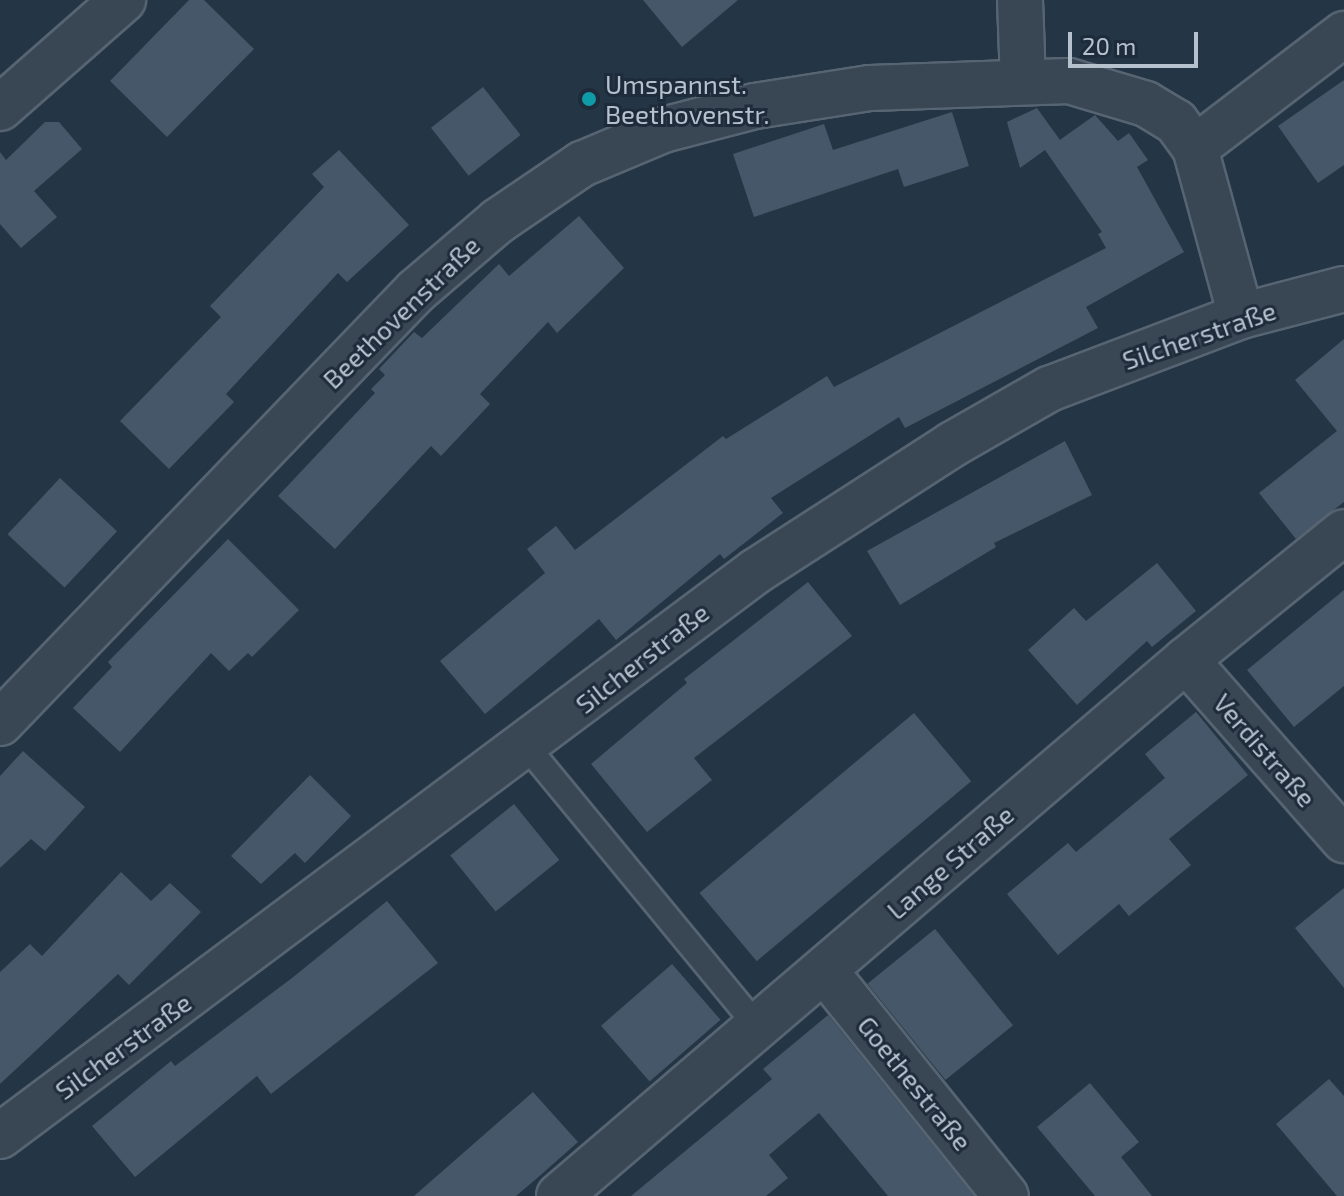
<!DOCTYPE html>
<html>
<head>
<meta charset="utf-8">
<style>
	body { margin:0 }
	#map { position:relative; width:1344px; height:1196px; overflow:hidden; background:#243545; font-family:"Exo 2",sans-serif }
	div>[style] { position:absolute }
	.building>* { inset:0; background:#465769; transform-origin:0 0 }
	.roads { filter:drop-shadow(2px 0 #576471) drop-shadow(-2px 0 #576471) drop-shadow(0 2px #576471) drop-shadow(0 -2px #576471) }
	.lane>* { height:24px; margin:-12px; padding:0 12px; transform-origin:12px; border-radius:12px; background:#394654 }
	.street>* { height:44px; margin:-22px; padding:0 22px; transform-origin:22px; border-radius:22px; background:#394654 }
	.dots>* { width:22px; height:22px; translate:-50% -50%; box-sizing:border-box; border:4px solid #1d2b3a; border-radius:50% }
	span { translate:-50% -50%; white-space:nowrap; text-align:center; line-height:1.15; -webkit-text-stroke:6px #1d2b3a; paint-order:stroke }
	.poi-label { font-size:26px; color:#b6c1ce }
	.left { translate:0 -50%; text-align:left }
	.street-label { font-size:26px; color:#b6c1ce }
	.scale { position:absolute; left:1068px; top:32px; width:130px; height:36px; box-sizing:border-box; border:4px solid #b6c1ce; border-top:0; padding-left:10px; font-size:24px; line-height:28px; white-space:nowrap; color:#b6c1ce; -webkit-text-stroke:6px #1d2b3a; paint-order:stroke }
</style>
</head>
<body>
<div id="map">
	<div class="building">
		<i style="clip-path:polygon(189px 0,204px 0,254px 49px,167px 137px,110px 81px)"></i>
		<i style="clip-path:polygon(643px 0,738px 0,682px 47px)"></i>
		<i style="clip-path:polygon(1344px 80px,1344px 165px,1318px 183px,1278px 126px)"></i>
		<i style="left:483px;top:87px;width:61px;height:66px;rotate:52deg"></i>
		<i style="clip-path:polygon(1037px 108px,1060px 140px,1047px 149px,1095px 115px,1118px 141px,1129px 133px,1148px 160px,1137px 167px,1184px 252px,1086px 307px,1098px 328px,905px 428px,899px 417px,771px 498px,783px 513px,724px 559px,720px 554px,616px 640px,599px 619px,485px 714px,440px 661px,545px 573px,527px 549px,556px 526px,575px 550px,723px 436px,726px 439px,827px 376px,834px 387px,1106px 248px,1098px 234px,1102px 232px,1045px 150px,1020px 168px,1007px 122px)"></i>
		<i style="clip-path:polygon(952px 112px,969px 166px,904px 187px,898px 169px,754px 217px,733px 154px,824px 124px,833px 150px)"></i>
		<i style="clip-path:polygon(45px 122px,59px 122px,82px 149px,34px 191px,57px 217px,21px 248px,0 224px,0 152px,6px 160px)"></i>
		<i style="clip-path:polygon(339px 150px,409px 225px,347px 282px,338px 273px,226px 394px,234px 402px,169px 469px,120px 421px,221px 317px,210px 306px,324px 187px,312px 174px)"></i>
		<i style="clip-path:polygon(579px 216px,624px 268px,557px 333px,548px 322px,480px 394px,490px 404px,441px 456px,431px 446px,335px 549px,278px 496px,375px 393px,371px 389px,385px 375px,379px 369px,414px 332px,422px 338px,499px 264px,509px 276px)"></i>
		<i style="clip-path:polygon(1344px 339px,1344px 502px,1296px 539px,1259px 493px,1337px 431px,1295px 380px)"></i>
		<i style="clip-path:polygon(1065px 441px,1092px 495px,994px 543px,996px 547px,900px 605px,867px 551px)"></i>
		<i style="left:60px;top:478px;width:78px;height:77px;rotate:43deg"></i>
		<i style="clip-path:polygon(228px 539px,299px 610px,252px 657px,248px 653px,229px 671px,211px 653px,120px 752px,73px 708px,112px 667px,108px 662px)"></i>
		<i style="clip-path:polygon(1157px 563px,1196px 611px,1152px 647px,1147px 641px,1077px 705px,1028px 650px,1074px 608px,1086px 621px)"></i>
		<i style="clip-path:polygon(808px 582px,852px 636px,694px 758px,712px 780px,647px 832px,591px 764px,687px 683px,684px 679px)"></i>
		<i style="clip-path:polygon(1344px 590px,1344px 686px,1294px 727px,1247px 670px)"></i>
		<i style="clip-path:polygon(1196px 712px,1248px 775px,1169px 839px,1191px 865px,1129px 916px,1119px 904px,1058px 955px,1007px 894px,1068px 843px,1076px 852px,1165px 778px,1145px 754px)"></i>
		<i style="left:914px;top:713px;width:89px;height:280px;rotate:50deg"></i>
		<i style="clip-path:polygon(23px 751px,85px 807px,45px 851px,31px 839px,0 868px,0 776px)"></i>
		<i style="clip-path:polygon(310px 775px,351px 816px,305px 863px,295px 853px,261px 884px,231px 856px)"></i>
		<i style="left:514px;top:804px;width:72px;height:82px;rotate:51deg"></i>
		<i style="clip-path:polygon(121px 872px,151px 901px,170px 883px,201px 912px,129px 985px,118px 974px,0 1084px,0 972px,30px 944px,42px 956px)"></i>
		<i style="clip-path:polygon(1344px 888px,1344px 988px,1295px 928px)"></i>
		<i style="clip-path:polygon(387px 901px,438px 963px,271px 1094px,257px 1076px,135px 1177px,92px 1126px,171px 1061px,175px 1066px,292px 978px)"></i>
		<i style="left:935px;top:929px;width:124px;height:87px;rotate:51deg"></i>
		<i style="left:672px;top:964px;width:74px;height:94px;rotate:49deg"></i>
		<i style="clip-path:polygon(828px 1015px,974px 1196px,888px 1196px,819px 1113px,769px 1155px,788px 1178px,766px 1196px,631px 1196px,772px 1079px,763px 1069px)"></i>
		<i style="clip-path:polygon(1329px 1079px,1344px 1096px,1344px 1196px,1337px 1196px,1276px 1124px)"></i>
		<i style="clip-path:polygon(1090px 1083px,1139px 1142px,1121px 1157px,1152px 1196px,1095px 1196px,1037px 1127px)"></i>
		<i style="clip-path:polygon(533px 1092px,578px 1142px,535px 1180px,516px 1196px,414px 1196px)"></i>
	</div>
	<div class="roads">
		<div class="lane">
			<i style="left:527px;top:747px;width:363px;rotate:50.5deg"></i>
		</div>
		<div class="street">
			<i style="left:1020px;top:0;width:80px;rotate:87.9deg"></i>
			<i style="left:0;top:108px;width:164px;rotate:-41.3deg"></i>
			<i style="left:1195px;top:148px;width:188px;rotate:-37.4deg"></i>
			<i style="left:1186px;top:660px;width:240px;rotate:48.7deg"></i>
			<i style="left:0;top:723px;width:600px;rotate:-46.08deg"></i>
			<i style="left:416px;top:291px;width:108px;rotate:-40.5deg"></i>
			<i style="left:498px;top:221px;width:102px;rotate:-34.2deg"></i>
			<i style="left:582px;top:164px;width:88px;rotate:-22.8deg"></i>
			<i style="left:663px;top:130px;width:95px;rotate:-14.6deg"></i>
			<i style="left:755px;top:106px;width:116px;rotate:-8.9deg"></i>
			<i style="left:870px;top:88px;width:199px;rotate:-2deg"></i>
			<i style="left:1069px;top:81px;width:80px;rotate:16.6deg"></i>
			<i style="left:1146px;top:104px;width:35px;rotate:31deg"></i>
			<i style="left:1176px;top:122px;width:32px;rotate:54deg"></i>
			<i style="left:1195px;top:148px;width:174px;rotate:74.7deg"></i>
			<i style="left:824px;top:970px;width:290px;rotate:51.2deg"></i>
			<i style="left:0;top:1136px;width:944px;rotate:-36.77deg"></i>
			<i style="left:756px;top:571px;width:234px;rotate:-32.8deg"></i>
			<i style="left:953px;top:444px;width:111px;rotate:-29.8deg"></i>
			<i style="left:1049px;top:389px;width:205px;rotate:-20.8deg"></i>
			<i style="left:1241px;top:316px;width:106px;rotate:-14.7deg"></i>
			<i style="left:559px;top:1196px;width:825px;rotate:-40.53deg"></i>
			<i style="left:1186px;top:660px;width:203px;rotate:-39deg"></i>
		</div>
	</div>
	<div class="dots">
		<i style="left:589px;top:99px;background:#0f9aa8"></i>
	</div>
	<div class="poi-label">
		<span class="left" style="left:605px;top:99px">Umspannst.<br>Beethovenstr.</span>
	</div>
	<div class="street-label">
		<span style="left:401px;top:312px;rotate:-44deg">Beethovenstraße</span>
		<span style="left:1199px;top:335px;rotate:-19deg">Silcherstraße</span>
		<span style="left:642px;top:658px;rotate:-38deg">Silcherstraße</span>
		<span style="left:1265px;top:750px;rotate:49deg">Verdistraße</span>
		<span style="left:950px;top:862px;rotate:-41deg">Lange Straße</span>
		<span style="left:123px;top:1046px;rotate:-36deg">Silcherstraße</span>
		<span style="left:915px;top:1083px;rotate:51deg">Goethestraße</span>
	</div>
	<div class="scale">20 m</div>
</div>
</body>
</html>
